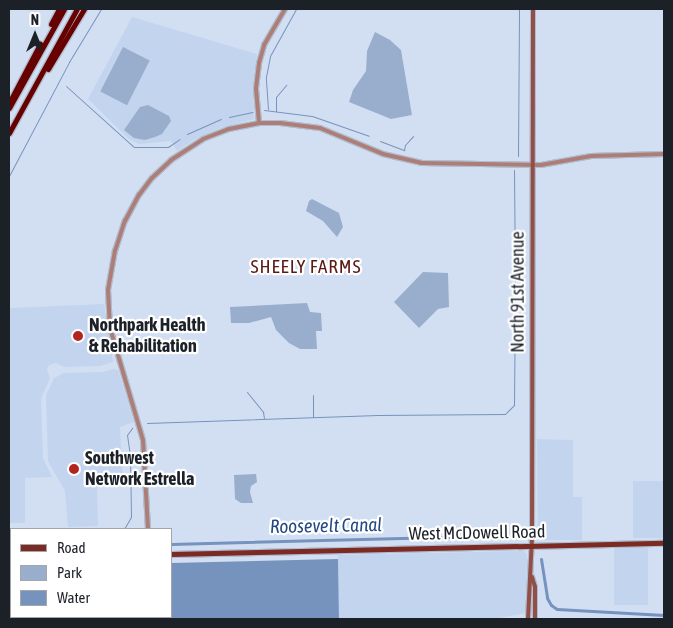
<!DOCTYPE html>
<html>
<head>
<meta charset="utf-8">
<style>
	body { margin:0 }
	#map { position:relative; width:673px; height:628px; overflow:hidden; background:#d2dff3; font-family:"Asap Condensed",sans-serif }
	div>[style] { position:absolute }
	.built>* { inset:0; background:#c3d4ee; transform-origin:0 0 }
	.green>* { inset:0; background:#99aecd; transform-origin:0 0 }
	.water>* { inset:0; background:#7693be }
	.stream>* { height:1px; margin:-0.5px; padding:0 0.5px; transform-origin:0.5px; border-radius:0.5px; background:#7693be }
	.canal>* { height:3px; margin:-1.5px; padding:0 1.5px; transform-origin:1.5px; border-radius:1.5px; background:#7693be }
	.roads { filter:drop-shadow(1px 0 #b1bdce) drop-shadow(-1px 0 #b1bdce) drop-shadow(0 1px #b1bdce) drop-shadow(0 -1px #b1bdce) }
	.tertiary>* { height:4px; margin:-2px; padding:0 2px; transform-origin:2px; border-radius:2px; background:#ad7e77 }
	.secondary>* { height:4px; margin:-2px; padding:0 2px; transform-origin:2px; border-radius:2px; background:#914f47 }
	.primary>* { height:4.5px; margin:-2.25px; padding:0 2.25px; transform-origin:2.25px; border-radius:2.25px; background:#7b2b24 }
	.motorway>* { height:5px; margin:-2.5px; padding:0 2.5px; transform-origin:2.5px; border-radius:2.5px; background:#660001 }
	.dots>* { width:14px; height:14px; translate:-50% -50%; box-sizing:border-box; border:2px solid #fff; border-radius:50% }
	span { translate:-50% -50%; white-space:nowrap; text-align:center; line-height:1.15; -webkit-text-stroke:4.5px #fff; paint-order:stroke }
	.street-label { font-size:18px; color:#1c2128 }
	.poi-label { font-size:18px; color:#1c2128; font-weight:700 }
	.left { translate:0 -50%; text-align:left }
	.neighbourhood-label { font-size:19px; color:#5c1813; letter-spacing:1px }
	.water-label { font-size:19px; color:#234980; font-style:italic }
	.frame { position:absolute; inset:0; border:10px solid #1c2128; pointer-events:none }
	.legend { position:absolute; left:10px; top:528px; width:162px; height:90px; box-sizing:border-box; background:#fff; border:1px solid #a4a6a9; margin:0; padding:6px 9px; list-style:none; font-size:15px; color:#1c2128 }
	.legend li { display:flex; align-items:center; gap:10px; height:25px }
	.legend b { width:25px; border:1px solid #a4a6a9 }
	.north { position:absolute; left:10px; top:10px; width:50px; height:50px; -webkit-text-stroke:4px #fff; paint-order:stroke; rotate:0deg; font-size:14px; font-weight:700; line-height:20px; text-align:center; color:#1c2128 }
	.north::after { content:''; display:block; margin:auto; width:18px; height:22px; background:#1c2128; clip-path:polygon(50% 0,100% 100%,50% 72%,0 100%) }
</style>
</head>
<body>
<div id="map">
	<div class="built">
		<i style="clip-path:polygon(132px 17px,257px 54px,253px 83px,254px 119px,220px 128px,192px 141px,177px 151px,171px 141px,139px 144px,129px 139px,88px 99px)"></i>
		<i style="clip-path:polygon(104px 304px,113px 362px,100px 366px,64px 367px,56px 363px,49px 365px,47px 370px,50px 378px,41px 399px,43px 458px,52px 477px,25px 478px,25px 523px,9px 523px,9px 308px)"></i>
		<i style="clip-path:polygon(114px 369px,118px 370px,134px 422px,120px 427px,123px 483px,97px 484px,98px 526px,68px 527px,65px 491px,48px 461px,46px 395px,54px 378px,64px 373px,102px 372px)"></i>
		<i style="clip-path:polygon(537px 439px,573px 440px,573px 497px,582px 497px,582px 540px,542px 540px,538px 537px)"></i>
		<i style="left:633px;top:481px;width:31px;height:57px"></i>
		<i style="left:614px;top:548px;width:34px;height:57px"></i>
		<i style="clip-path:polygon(524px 551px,527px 555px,526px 613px,494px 619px,339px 619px,338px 555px)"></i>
	</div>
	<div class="green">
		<i style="clip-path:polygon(375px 32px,390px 40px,401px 50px,412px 115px,391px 119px,349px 102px,353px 90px,366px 71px,367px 51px)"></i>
		<i style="left:123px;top:47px;width:30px;height:50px;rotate:27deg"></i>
		<i style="clip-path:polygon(148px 105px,169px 116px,171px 121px,162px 134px,155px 137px,145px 140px,134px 138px,124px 130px,140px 107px)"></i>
		<i style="clip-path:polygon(312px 199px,339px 213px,343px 227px,337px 237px,323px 221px,306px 211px,309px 201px)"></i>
		<i style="clip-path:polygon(423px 272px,448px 273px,449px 307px,438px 309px,419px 328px,394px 302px)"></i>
		<i style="clip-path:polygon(307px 303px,310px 312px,321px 313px,322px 331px,316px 331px,317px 349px,300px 349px,289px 343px,276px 330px,271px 317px,249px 323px,231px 323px,230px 307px)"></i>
		<i style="clip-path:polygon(256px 474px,257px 482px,251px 486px,250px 492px,253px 503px,241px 503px,235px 499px,234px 475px)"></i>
	</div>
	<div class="water">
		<i style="clip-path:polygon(338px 559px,339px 619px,18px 619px,17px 617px,171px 617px,171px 563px)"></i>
	</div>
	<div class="stream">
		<i style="left:66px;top:86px;width:91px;rotate:41.9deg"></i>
		<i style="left:134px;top:147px;width:34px"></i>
		<i style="left:168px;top:147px;width:14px;rotate:-34deg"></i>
		<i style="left:268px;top:109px;width:32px;rotate:-94deg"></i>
		<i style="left:266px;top:77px;width:21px;rotate:-79deg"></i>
		<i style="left:270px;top:56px;width:54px;rotate:-61deg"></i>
		<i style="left:264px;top:110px;width:48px;rotate:7.1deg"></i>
		<i style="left:312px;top:116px;width:60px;rotate:19.3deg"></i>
		<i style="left:276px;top:111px;width:14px;rotate:-90deg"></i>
		<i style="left:276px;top:97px;width:16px;rotate:-50deg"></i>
		<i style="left:229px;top:117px;width:24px;rotate:-12deg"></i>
		<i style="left:187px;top:134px;width:37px;rotate:-24deg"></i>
		<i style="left:380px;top:141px;width:26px;rotate:21deg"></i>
		<i style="left:404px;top:150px;width:5px;rotate:-79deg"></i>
		<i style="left:405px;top:145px;width:12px;rotate:-48deg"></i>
		<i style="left:518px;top:156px;width:147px;rotate:-89.6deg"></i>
		<i style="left:514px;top:170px;width:114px;rotate:89.5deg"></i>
		<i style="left:9px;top:176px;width:129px;rotate:-62.2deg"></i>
		<i style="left:69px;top:62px;width:62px;rotate:-58.9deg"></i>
		<i style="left:247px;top:392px;width:26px;rotate:51deg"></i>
		<i style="left:263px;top:412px;width:6px;rotate:81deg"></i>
		<i style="left:313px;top:395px;width:22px;rotate:90deg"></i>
		<i style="left:147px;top:423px;width:231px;rotate:-2deg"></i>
		<i style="left:378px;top:415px;width:127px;rotate:-0.5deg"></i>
		<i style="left:505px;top:414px;width:13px;rotate:-45deg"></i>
		<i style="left:514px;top:405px;width:111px;rotate:-89.5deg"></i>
		<i style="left:124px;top:529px;width:14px;rotate:-60deg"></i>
		<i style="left:131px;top:517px;width:61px;rotate:-90.9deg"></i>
		<i style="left:130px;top:456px;width:21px;rotate:-98deg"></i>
		<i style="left:127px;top:435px;width:9px;rotate:-54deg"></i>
		<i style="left:9px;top:533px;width:2px"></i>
	</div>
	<div class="canal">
		<i style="left:171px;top:544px;width:310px;rotate:-1.5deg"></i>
		<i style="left:9px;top:547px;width:2px"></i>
		<i style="left:541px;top:559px;width:39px;rotate:81deg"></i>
		<i style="left:547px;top:598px;width:8px;rotate:60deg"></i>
		<i style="left:551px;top:605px;width:7px;rotate:34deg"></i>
		<i style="left:557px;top:609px;width:107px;rotate:3.2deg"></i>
	</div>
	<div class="roads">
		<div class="tertiary">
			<i style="left:259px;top:123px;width:35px;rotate:-95deg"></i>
			<i style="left:256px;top:88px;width:25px;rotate:-83deg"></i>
			<i style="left:259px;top:63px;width:19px;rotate:-74deg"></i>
			<i style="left:264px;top:45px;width:42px;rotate:-59.7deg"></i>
			<i style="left:148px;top:529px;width:89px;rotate:-93.2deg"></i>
			<i style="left:143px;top:440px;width:117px;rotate:-106.4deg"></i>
			<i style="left:110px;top:328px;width:38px;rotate:-93deg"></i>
			<i style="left:108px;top:290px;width:40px;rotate:-80deg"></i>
			<i style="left:115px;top:251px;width:32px;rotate:-72deg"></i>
			<i style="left:125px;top:221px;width:30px;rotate:-62deg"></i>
			<i style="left:139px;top:195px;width:21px;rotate:-53deg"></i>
			<i style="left:152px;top:178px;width:26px;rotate:-43deg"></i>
			<i style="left:171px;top:160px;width:38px;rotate:-33deg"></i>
			<i style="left:203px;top:139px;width:28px;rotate:-21deg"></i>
			<i style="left:229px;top:129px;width:31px;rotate:-11deg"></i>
			<i style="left:259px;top:123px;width:21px"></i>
			<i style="left:280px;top:123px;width:40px;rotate:7.1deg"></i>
			<i style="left:320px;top:128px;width:68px;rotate:22.4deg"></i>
			<i style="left:383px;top:154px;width:39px;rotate:13deg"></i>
			<i style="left:421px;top:163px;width:120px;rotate:1deg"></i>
			<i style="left:541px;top:165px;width:51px;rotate:-10.2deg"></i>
			<i style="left:591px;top:156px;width:73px;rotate:-1.6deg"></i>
		</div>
		<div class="secondary">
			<i style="left:532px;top:577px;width:10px;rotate:73deg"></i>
			<i style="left:535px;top:587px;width:32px;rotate:90deg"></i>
			<i style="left:528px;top:619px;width:81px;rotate:-87.2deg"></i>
			<i style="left:532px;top:538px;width:529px;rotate:-89.89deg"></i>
		</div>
		<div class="primary">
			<i style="left:9px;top:554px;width:2px"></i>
			<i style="left:171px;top:554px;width:493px;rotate:-1.3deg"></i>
			<i style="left:9px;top:560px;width:2px"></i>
		</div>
		<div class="motorway">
			<i style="left:51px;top:24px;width:17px;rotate:-62deg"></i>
			<i style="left:48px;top:69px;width:70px;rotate:-59deg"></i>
			<i style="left:9px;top:103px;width:67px;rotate:-62.3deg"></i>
			<i style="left:9px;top:108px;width:113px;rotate:-60.9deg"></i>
			<i style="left:9px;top:133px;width:141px;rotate:-61.3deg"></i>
		</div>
	</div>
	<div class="dots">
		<i style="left:78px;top:336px;background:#b3241f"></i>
		<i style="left:74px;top:469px;background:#b3241f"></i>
	</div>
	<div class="street-label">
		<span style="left:518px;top:292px;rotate:-90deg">North 91st Avenue</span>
		<span style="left:477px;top:533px;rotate:-1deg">West McDowell Road</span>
	</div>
	<div class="poi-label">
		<span class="left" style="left:89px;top:336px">Northpark Health<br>&amp; Rehabilitation</span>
		<span class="left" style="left:85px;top:469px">Southwest<br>Network Estrella</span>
	</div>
	<div class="neighbourhood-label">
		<span style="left:306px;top:267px">SHEELY FARMS</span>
	</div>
	<div class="water-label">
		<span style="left:326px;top:526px;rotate:-1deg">Roosevelt Canal</span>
	</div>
	<div class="frame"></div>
	<ul class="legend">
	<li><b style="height:6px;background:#7b2b24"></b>Road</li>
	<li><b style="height:14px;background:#99aecd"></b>Park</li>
	<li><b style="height:14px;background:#7693be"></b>Water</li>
	</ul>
	<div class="north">N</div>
</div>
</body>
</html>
